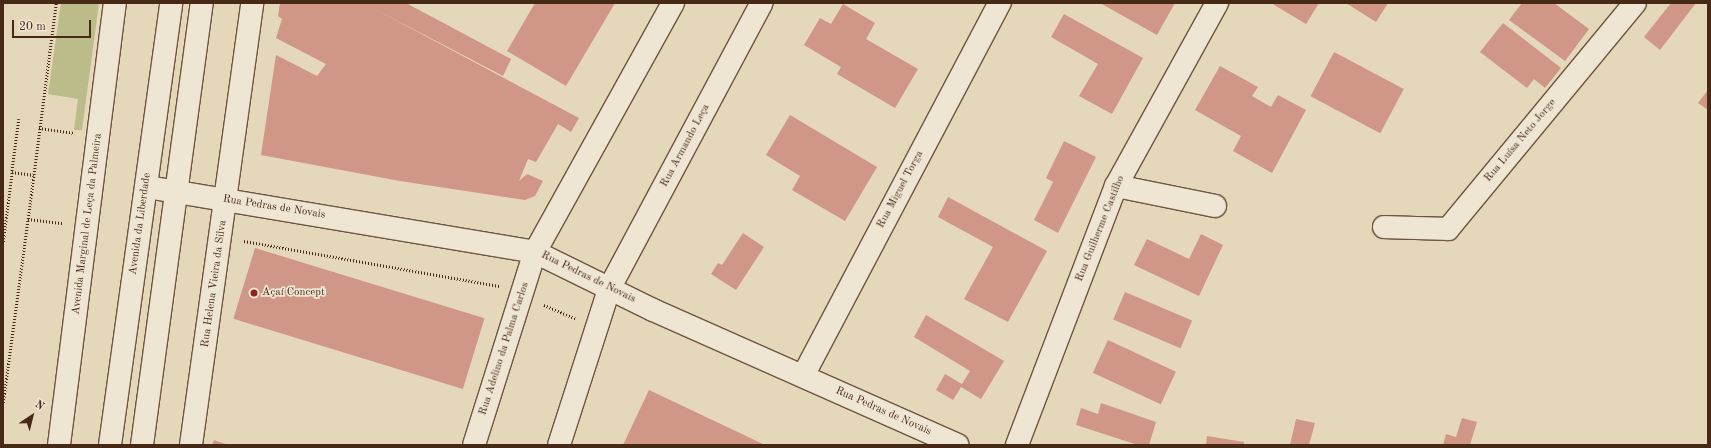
<!DOCTYPE html>
<html>
<head>
<meta charset="utf-8">
<style>
	body { margin:0 }
	#map { position:relative; width:1711px; height:448px; overflow:hidden; background:#e5d7b9; font-family:"Old Standard TT",serif }
	div>[style] { position:absolute }
	.green>* { inset:0; background:#bcbc8a }
	.building>* { inset:0; background:#d09686; transform-origin:0 0 }
	.path>* { height:2.5px; margin-top:-1.25px; transform-origin:0; background:repeating-linear-gradient(90deg,#472a16 0 1px,transparent 0 3px) }
	.roads { filter:drop-shadow(1px 0 #6e553f) drop-shadow(-1px 0 #6e553f) drop-shadow(0 1px #6e553f) drop-shadow(0 -1px #6e553f) }
	.street>* { height:22px; margin:-11px; padding:0 11px; transform-origin:11px; border-radius:11px; background:#eee5d2 }
	.secondary>* { height:22px; margin:-11px; padding:0 11px; transform-origin:11px; border-radius:11px; background:#eee5d2 }
	.dots>* { width:11px; height:11px; translate:-50% -50%; box-sizing:border-box; border:2px solid #eee5d2; border-radius:50% }
	span { translate:-50% -50%; white-space:nowrap; text-align:center; line-height:1.15; -webkit-text-stroke:3.5px #eee5d2; paint-order:stroke }
	.street-label { font-size:11px; color:#472a16 }
	.poi-label { font-size:11px; color:#472a16 }
	.left { translate:0 -50%; text-align:left }
	.frame { position:absolute; inset:0; border:4px solid #472a16; pointer-events:none }
	.north { position:absolute; left:12px; top:396px; width:40px; height:40px; -webkit-text-stroke:3px #eee5d2; paint-order:stroke; rotate:35deg; font-size:11px; font-weight:700; line-height:16px; text-align:center; color:#472a16 }
	.north::after { content:''; display:block; margin:auto; width:14px; height:18px; background:#472a16; clip-path:polygon(50% 0,100% 100%,50% 72%,0 100%) }
	.scale { position:absolute; left:12px; top:20px; width:79px; height:18px; box-sizing:border-box; border:2px solid #472a16; border-top:0; padding-left:5px; font-size:12px; line-height:14px; white-space:nowrap; color:#472a16; -webkit-text-stroke:3px #eee5d2; paint-order:stroke }
</style>
</head>
<body>
<div id="map">
	<div class="green">
		<i style="clip-path:polygon(61px 3px,99px 3px,82px 130px,74px 130px,78px 99px,48px 94px)"></i>
	</div>
	<div class="building">
		<i style="clip-path:polygon(280px 3px,406px 3px,511px 59px,503px 76px,369px 6px,579px 118px,571px 132px,558px 124px,536px 162px,528px 159px,519px 181px,527px 174px,543px 181px,535px 196px,525px 200px,400px 181px,261px 155px,276px 55px,317px 76px,326px 64px,276px 38px,282px 19px,278px 16px)"></i>
		<i style="clip-path:polygon(535px 3px,615px 3px,566px 86px,507px 51px)"></i>
		<i style="clip-path:polygon(1100px 3px,1175px 3px,1157px 35px)"></i>
		<i style="clip-path:polygon(1271px 3px,1319px 3px,1306px 24px)"></i>
		<i style="clip-path:polygon(1346px 3px,1388px 3px,1376px 22px)"></i>
		<i style="clip-path:polygon(1522px 3px,1554px 3px,1589px 29px,1565px 61px,1509px 20px)"></i>
		<i style="clip-path:polygon(1671px 3px,1696px 3px,1660px 50px,1644px 37px)"></i>
		<i style="clip-path:polygon(843px 4px,875px 23px,866px 39px,918px 69px,895px 108px,837px 74px,841px 67px,804px 45px,820px 18px,831px 24px)"></i>
		<i style="clip-path:polygon(1064px 14px,1143px 58px,1112px 114px,1079px 96px,1098px 64px,1051px 37px)"></i>
		<i style="clip-path:polygon(1503px 23px,1561px 68px,1545px 88px,1534px 79px,1527px 88px,1480px 52px)"></i>
		<i style="left:1334px;top:52px;width:79px;height:50px;rotate:28deg"></i>
		<i style="clip-path:polygon(1220px 66px,1258px 87px,1252px 96px,1271px 107px,1278px 95px,1306px 110px,1272px 173px,1233px 151px,1241px 136px,1195px 110px)"></i>
		<i style="clip-path:polygon(1708px 90px,1708px 110px,1698px 103px)"></i>
		<i style="clip-path:polygon(790px 115px,877px 167px,845px 221px,792px 190px,800px 176px,766px 155px)"></i>
		<i style="clip-path:polygon(1064px 141px,1096px 157px,1058px 233px,1034px 220px,1053px 182px,1046px 178px)"></i>
		<i style="clip-path:polygon(948px 197px,1047px 251px,1008px 322px,964px 299px,993px 247px,938px 217px)"></i>
		<i style="clip-path:polygon(743px 233px,764px 247px,736px 290px,711px 274px,718px 263px,722px 265px)"></i>
		<i style="clip-path:polygon(1201px 234px,1223px 245px,1199px 296px,1134px 265px,1147px 239px,1189px 259px)"></i>
		<i style="left:255px;top:248px;width:240px;height:74px;rotate:17deg"></i>
		<i style="left:1125px;top:292px;width:73px;height:30px;rotate:23deg"></i>
		<i style="clip-path:polygon(926px 315px,1004px 361px,981px 399px,961px 387px,953px 400px,936px 390px,945px 374px,962px 384px,970px 371px,914px 337px)"></i>
		<i style="left:1108px;top:340px;width:75px;height:36px;rotate:25deg"></i>
		<i style="clip-path:polygon(649px 390px,765px 445px,623px 445px)"></i>
		<i style="clip-path:polygon(1101px 403px,1156px 422px,1149px 445px,1138px 445px,1076px 425px,1081px 408px,1098px 414px)"></i>
		<i style="clip-path:polygon(1462px 418px,1477px 422px,1470px 445px,1443px 445px,1446px 434px,1456px 437px)"></i>
		<i style="clip-path:polygon(1296px 419px,1315px 423px,1309px 445px,1290px 445px)"></i>
		<i style="clip-path:polygon(1207px 436px,1244px 442px,1244px 445px,1206px 445px)"></i>
		<i style="clip-path:polygon(214px 440px,228px 445px,212px 445px)"></i>
	</div>
	<div class="path">
		<i style="left:19px;top:119px;width:53px;rotate:97.5deg"></i>
		<i style="left:12px;top:172px;width:22px;rotate:8deg"></i>
		<i style="left:39px;top:128px;width:35px;rotate:8deg"></i>
		<i style="left:28px;top:219px;width:218px;rotate:-82.6deg"></i>
		<i style="left:244px;top:241px;width:259px;rotate:10deg"></i>
		<i style="left:3px;top:242px;width:71px;rotate:-82.7deg"></i>
		<i style="left:544px;top:305px;width:34px;rotate:23deg"></i>
		<i style="left:3px;top:403px;width:186px;rotate:-82.3deg"></i>
		<i style="left:28px;top:219px;width:35px;rotate:7deg"></i>
	</div>
	<div class="roads">
		<div class="street">
			<i style="left:1116px;top:186px;width:101px;rotate:11.4deg"></i>
			<i style="left:147px;top:187px;width:393px;rotate:9.5deg"></i>
			<i style="left:535px;top:252px;width:131px;rotate:26.2deg"></i>
			<i style="left:653px;top:310px;width:333px;rotate:23.9deg"></i>
			<i style="left:1384px;top:227px;width:64px;rotate:1.8deg"></i>
			<i style="left:1448px;top:229px;width:293px;rotate:-50.4deg"></i>
			<i style="left:803px;top:376px;width:422px;rotate:-62.2deg"></i>
			<i style="left:59px;top:445px;width:446px;rotate:-82.8deg"></i>
			<i style="left:191px;top:445px;width:446px;rotate:-82.1deg"></i>
			<i style="left:474px;top:445px;width:202px;rotate:-72.5deg"></i>
			<i style="left:535px;top:252px;width:285px;rotate:-61deg"></i>
			<i style="left:559px;top:445px;width:164px;rotate:-72.2deg"></i>
			<i style="left:609px;top:289px;width:324px;rotate:-61.9deg"></i>
			<i style="left:1017px;top:445px;width:277px;rotate:-69.1deg"></i>
			<i style="left:1116px;top:186px;width:209px;rotate:-61.1deg"></i>
		</div>
		<div class="secondary">
			<i style="left:110px;top:445px;width:446px;rotate:-82.1deg"></i>
			<i style="left:142px;top:445px;width:446px;rotate:-82.3deg"></i>
		</div>
	</div>
	<div class="dots">
		<i style="left:254px;top:293px;background:#8f2418"></i>
	</div>
	<div class="street-label">
		<span style="left:1521px;top:141px;rotate:-50deg">Rua Luísa Neto Jorge</span>
		<span style="left:686px;top:146px;rotate:-62deg">Rua Armando Leça</span>
		<span style="left:901px;top:190px;rotate:-62deg">Rua Miguel Torga</span>
		<span style="left:274px;top:208px;rotate:9deg">Rua Pedras de Novais</span>
		<span style="left:88px;top:224px;rotate:-83deg">Avenida Marginal de Leça da Palmeira</span>
		<span style="left:141px;top:224px;rotate:-82deg">Avenida da Liberdade</span>
		<span style="left:1101px;top:229px;rotate:-68deg">Rua Guilherme Castilho</span>
		<span style="left:588px;top:278px;rotate:26deg">Rua Pedras de Novais</span>
		<span style="left:215px;top:284px;rotate:-82deg">Rua Helena Vieira da Silva</span>
		<span style="left:505px;top:349px;rotate:-72deg">Rua Adelino da Palma Carlos</span>
		<span style="left:883px;top:412px;rotate:24deg">Rua Pedras de Novais</span>
	</div>
	<div class="poi-label">
		<span class="left" style="left:262px;top:293px">Açaí Concept</span>
	</div>
	<div class="frame"></div>
	<div class="north">N</div>
	<div class="scale">20 m</div>
</div>
</body>
</html>
